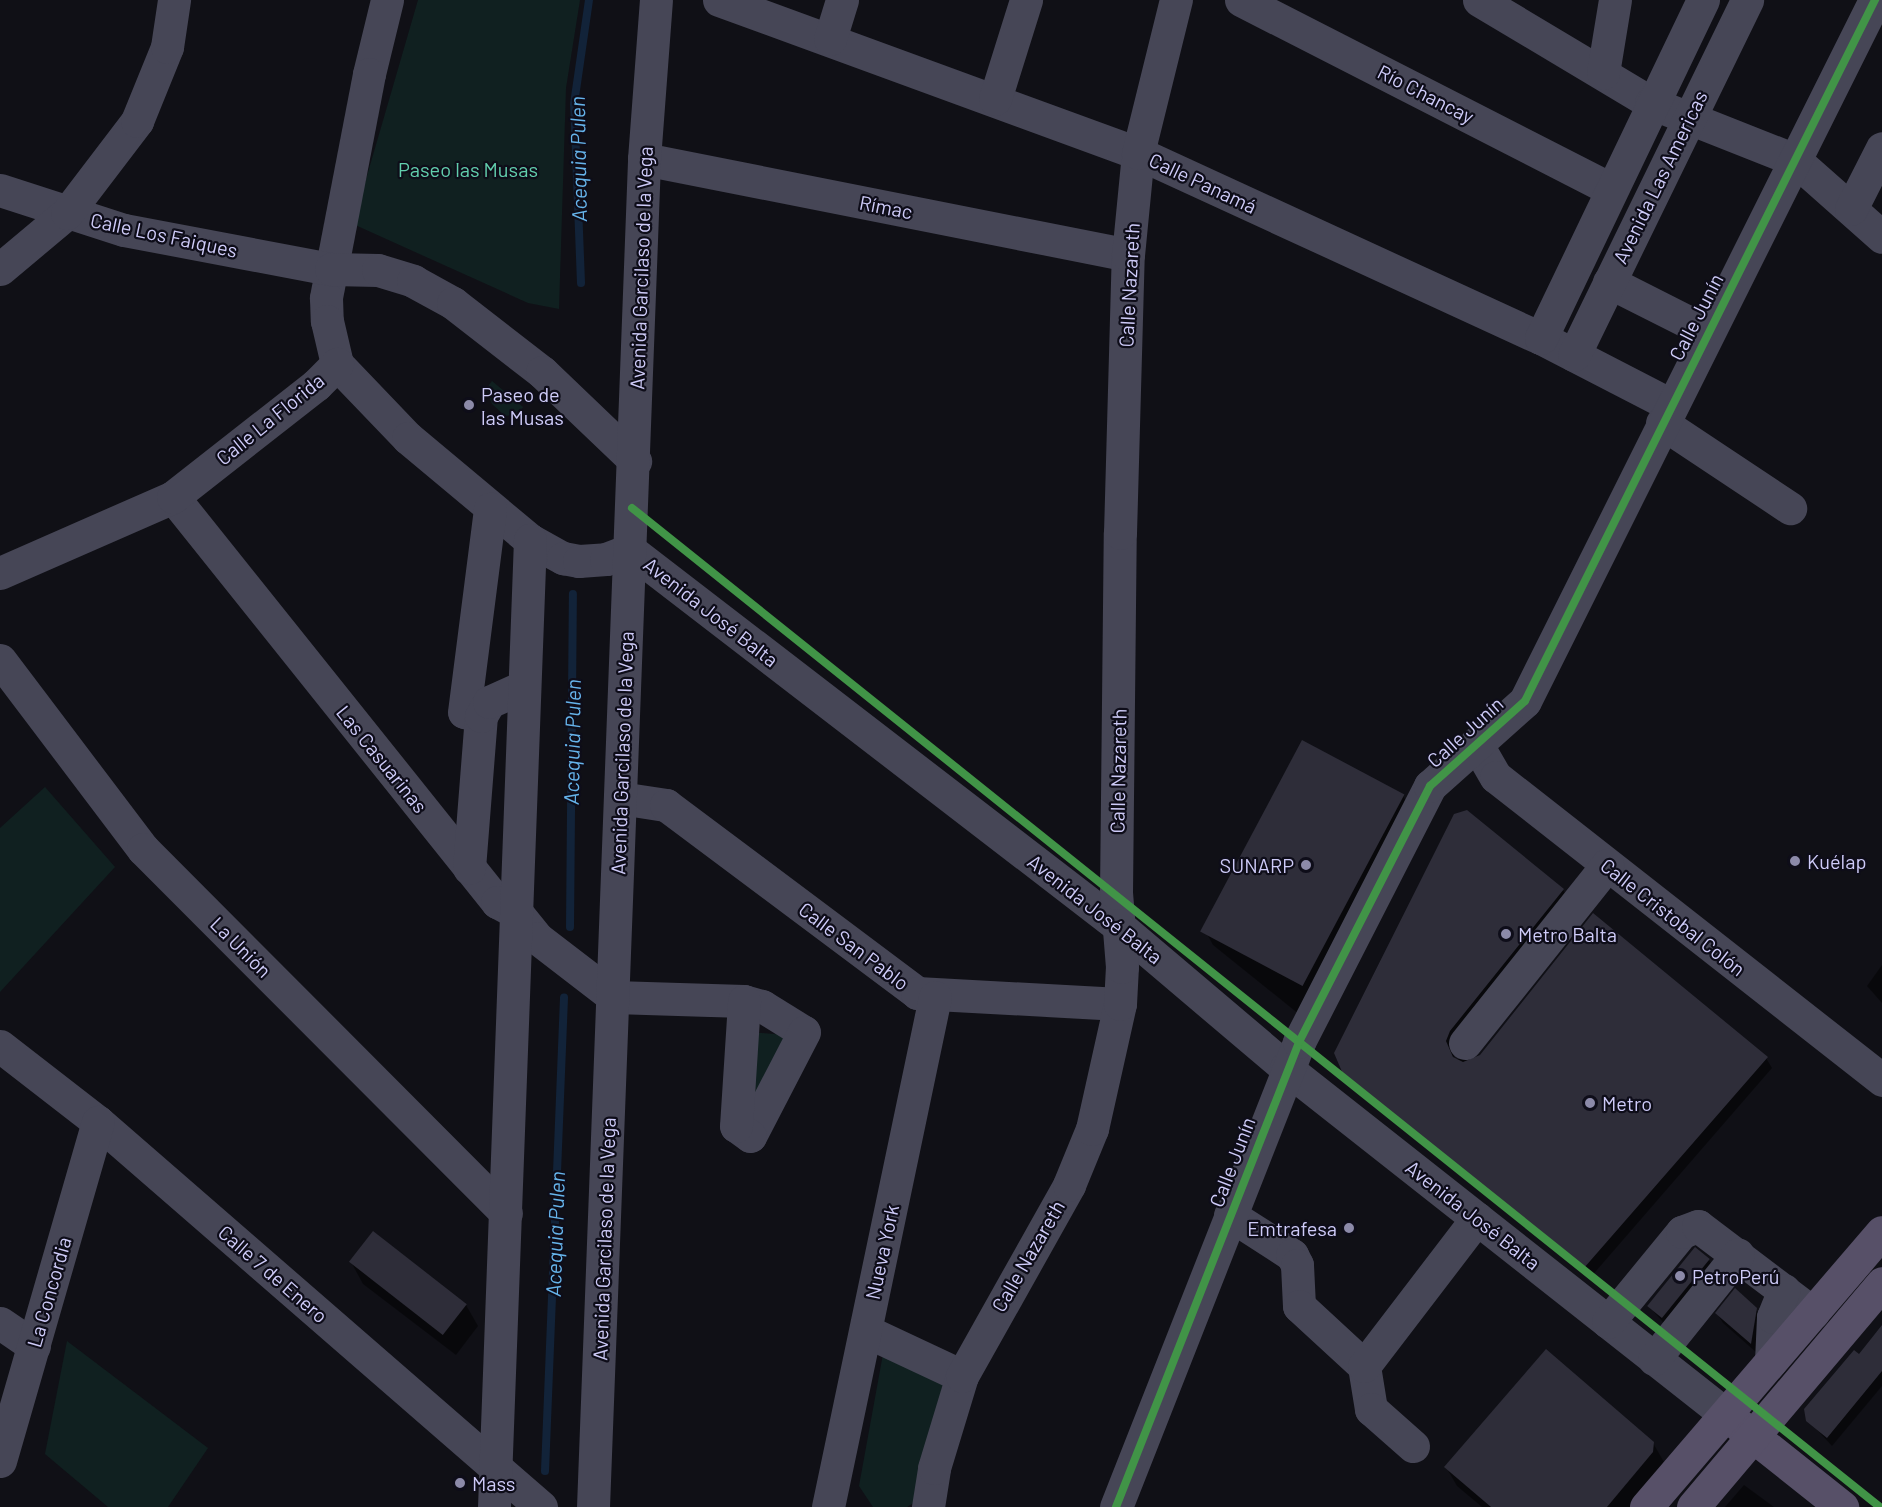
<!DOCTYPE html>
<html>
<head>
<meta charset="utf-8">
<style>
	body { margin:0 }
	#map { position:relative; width:1882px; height:1507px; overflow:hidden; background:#101016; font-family:Barlow,sans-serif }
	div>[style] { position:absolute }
	.green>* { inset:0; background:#102020 }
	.shadow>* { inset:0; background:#0007 }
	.stream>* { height:8px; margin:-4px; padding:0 4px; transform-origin:4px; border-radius:4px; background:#122339 }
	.building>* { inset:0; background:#2e2d39; transform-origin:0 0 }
	.minor>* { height:33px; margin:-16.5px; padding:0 16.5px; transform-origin:16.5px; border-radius:16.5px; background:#464656 }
	.major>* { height:33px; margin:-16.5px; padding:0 16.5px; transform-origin:16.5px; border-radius:16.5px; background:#575068 }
	.cycleway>* { height:8px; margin:-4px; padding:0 4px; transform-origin:4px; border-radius:4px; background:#419447 }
	.dots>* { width:16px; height:16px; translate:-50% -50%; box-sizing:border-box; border:3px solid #0e0d19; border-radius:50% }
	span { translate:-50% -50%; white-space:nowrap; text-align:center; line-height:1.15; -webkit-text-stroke:4.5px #0e0d19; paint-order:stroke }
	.street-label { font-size:20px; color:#cecbf8 }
	.park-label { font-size:20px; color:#62cead }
	.poi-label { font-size:20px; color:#cecbf8 }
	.left { translate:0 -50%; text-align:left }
	.right { translate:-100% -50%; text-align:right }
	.water-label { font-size:21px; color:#66b4eb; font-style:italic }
</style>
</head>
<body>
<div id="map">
	<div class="green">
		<i style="clip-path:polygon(418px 0,580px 0,566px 88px,559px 309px,528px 303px,353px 224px)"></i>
		<i style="clip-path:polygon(492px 381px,523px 407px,519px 414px,505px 416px,492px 404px,486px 389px)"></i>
		<i style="clip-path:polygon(45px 787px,115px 867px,0 992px,0 828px)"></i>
		<i style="clip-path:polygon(750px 1032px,786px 1035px,756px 1105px,746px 1037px)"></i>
		<i style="clip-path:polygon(67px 1341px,208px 1448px,168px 1507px,108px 1507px,45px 1454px)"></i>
		<i style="clip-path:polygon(883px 1354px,944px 1379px,918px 1500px,907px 1507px,873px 1507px,859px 1486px)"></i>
	</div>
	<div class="shadow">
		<i style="clip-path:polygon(1403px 796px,1409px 806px,1300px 1015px,1213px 945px,1207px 934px)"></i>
		<i style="clip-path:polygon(1563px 890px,1569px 900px,1456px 1042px,1453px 1059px,1766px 1058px,1772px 1068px,1590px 1278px,1351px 1085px,1345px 1073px)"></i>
		<i style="clip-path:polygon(1882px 965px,1882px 1003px,1867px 986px)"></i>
		<i style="clip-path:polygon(1709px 1260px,1715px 1270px,1668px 1328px,1648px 1305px)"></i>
		<i style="clip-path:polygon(351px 1262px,466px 1305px,478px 1326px,456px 1355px,363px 1284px)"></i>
		<i style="clip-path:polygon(1755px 1309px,1762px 1319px,1757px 1353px,1723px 1323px,1717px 1313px)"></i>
		<i style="clip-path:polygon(1882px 1327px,1882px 1386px,1832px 1446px,1808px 1420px)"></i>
		<i style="clip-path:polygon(1653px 1443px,1664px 1462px,1633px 1507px,1482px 1507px,1457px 1486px,1446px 1467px)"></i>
		<i style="clip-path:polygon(1744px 1485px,1774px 1507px,1725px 1507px)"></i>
	</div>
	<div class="stream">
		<i style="left:581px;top:283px;width:179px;rotate:-92.2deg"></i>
		<i style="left:574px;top:104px;width:105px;rotate:-81.8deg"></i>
		<i style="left:570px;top:927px;width:333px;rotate:-89.5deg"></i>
		<i style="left:545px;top:1471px;width:474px;rotate:-87.7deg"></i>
	</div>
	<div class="building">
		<i style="left:1302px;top:740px;width:116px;height:217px;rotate:28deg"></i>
		<i style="clip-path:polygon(1467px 810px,1564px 889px,1450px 1031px,1446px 1041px,1453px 1057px,1463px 1062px,1480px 1055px,1593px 913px,1768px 1057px,1584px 1268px,1343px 1074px,1334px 1053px,1454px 814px)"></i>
		<i style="left:373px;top:1231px;width:119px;height:39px;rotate:38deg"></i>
		<i style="left:1695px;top:1247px;width:19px;height:76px;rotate:39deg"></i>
		<i style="clip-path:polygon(1735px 1288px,1757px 1308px,1751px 1344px,1715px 1313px)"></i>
		<i style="clip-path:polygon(1882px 1325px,1882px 1371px,1827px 1438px,1806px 1421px,1804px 1409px,1854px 1350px,1859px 1354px)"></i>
		<i style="clip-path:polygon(1546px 1349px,1654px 1442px,1653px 1452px,1607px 1507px,1491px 1507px,1444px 1467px)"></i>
	</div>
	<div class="minor">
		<i style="left:387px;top:0;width:76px;rotate:103.7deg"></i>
		<i style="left:369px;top:74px;width:228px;rotate:100.9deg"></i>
		<i style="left:326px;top:298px;width:23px;rotate:88deg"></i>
		<i style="left:327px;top:321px;width:44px;rotate:76.9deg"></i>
		<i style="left:337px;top:364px;width:103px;rotate:46.2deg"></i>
		<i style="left:408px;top:438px;width:159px;rotate:39.9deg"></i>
		<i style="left:530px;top:540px;width:38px;rotate:29deg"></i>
		<i style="left:563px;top:558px;width:16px;rotate:11deg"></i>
		<i style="left:579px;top:561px;width:27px;rotate:-4deg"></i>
		<i style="left:606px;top:559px;width:26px;rotate:-21deg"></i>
		<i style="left:719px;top:0;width:446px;rotate:20.1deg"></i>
		<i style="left:1138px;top:153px;width:443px;rotate:24.7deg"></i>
		<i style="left:1541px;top:338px;width:146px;rotate:27.3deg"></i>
		<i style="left:1241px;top:0;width:415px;rotate:27.1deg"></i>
		<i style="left:1479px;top:0;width:200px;rotate:30.9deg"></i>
		<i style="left:1651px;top:103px;width:155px;rotate:21.6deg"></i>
		<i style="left:1795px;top:160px;width:116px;rotate:41.5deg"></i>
		<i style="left:830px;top:39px;width:41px;rotate:-72.9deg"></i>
		<i style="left:1603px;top:73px;width:74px;rotate:-80.7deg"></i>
		<i style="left:995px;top:99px;width:104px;rotate:-72.6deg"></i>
		<i style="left:644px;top:159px;width:493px;rotate:11.2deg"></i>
		<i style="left:0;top:190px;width:130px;rotate:17.9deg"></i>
		<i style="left:124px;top:230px;width:211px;rotate:10.7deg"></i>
		<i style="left:331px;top:269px;width:47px;rotate:1.2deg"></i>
		<i style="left:378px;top:270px;width:37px;rotate:17deg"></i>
		<i style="left:413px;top:281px;width:46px;rotate:28.8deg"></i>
		<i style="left:453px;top:303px;width:113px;rotate:37.8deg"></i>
		<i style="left:542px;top:372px;width:129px;rotate:43.7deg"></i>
		<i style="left:1851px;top:209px;width:68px;rotate:-63.1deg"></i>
		<i style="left:0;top:269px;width:87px;rotate:-39.9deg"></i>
		<i style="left:67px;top:213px;width:116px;rotate:-52.7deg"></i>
		<i style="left:137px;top:121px;width:80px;rotate:-67.9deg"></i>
		<i style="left:167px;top:47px;width:48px;rotate:-81.5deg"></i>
		<i style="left:1609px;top:282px;width:109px;rotate:26.8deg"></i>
		<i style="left:1541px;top:338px;width:375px;rotate:-64.4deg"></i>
		<i style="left:1574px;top:355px;width:395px;rotate:-64deg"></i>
		<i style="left:1662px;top:423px;width:154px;rotate:33.6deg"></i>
		<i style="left:173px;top:497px;width:519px;rotate:51.34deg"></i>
		<i style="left:497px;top:902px;width:21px;rotate:28deg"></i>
		<i style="left:516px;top:912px;width:33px;rotate:51deg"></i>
		<i style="left:537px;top:938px;width:97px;rotate:37.5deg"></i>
		<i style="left:614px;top:997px;width:130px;rotate:1.8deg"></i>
		<i style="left:744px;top:1001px;width:19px;rotate:16deg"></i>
		<i style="left:762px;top:1006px;width:49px;rotate:31.8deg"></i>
		<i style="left:804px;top:1032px;width:117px;rotate:117.4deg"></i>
		<i style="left:750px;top:1136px;width:17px;rotate:-144deg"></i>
		<i style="left:736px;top:1126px;width:125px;rotate:-86.3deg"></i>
		<i style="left:630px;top:550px;width:618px;rotate:37.57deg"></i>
		<i style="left:1120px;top:927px;width:218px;rotate:40.3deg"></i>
		<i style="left:1286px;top:1068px;width:559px;rotate:38.24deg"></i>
		<i style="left:0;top:573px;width:189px;rotate:-23.7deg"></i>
		<i style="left:173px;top:497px;width:182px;rotate:-38.1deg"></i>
		<i style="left:316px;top:385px;width:30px;rotate:-45deg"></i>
		<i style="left:0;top:660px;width:237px;rotate:52.9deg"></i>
		<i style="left:143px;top:849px;width:514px;rotate:45.08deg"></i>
		<i style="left:481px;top:716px;width:17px;rotate:-167deg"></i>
		<i style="left:464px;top:712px;width:205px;rotate:-82.7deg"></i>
		<i style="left:1476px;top:743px;width:39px;rotate:60deg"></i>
		<i style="left:1496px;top:777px;width:491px;rotate:38.1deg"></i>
		<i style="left:620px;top:798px;width:47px;rotate:8.7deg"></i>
		<i style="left:666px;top:805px;width:314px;rotate:36.8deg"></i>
		<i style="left:917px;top:993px;width:203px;rotate:3.1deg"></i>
		<i style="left:469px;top:868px;width:152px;rotate:-85.5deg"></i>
		<i style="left:481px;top:716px;width:16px;rotate:-60deg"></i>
		<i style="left:489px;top:702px;width:37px;rotate:-24deg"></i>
		<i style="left:1465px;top:1043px;width:228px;rotate:-51.4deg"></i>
		<i style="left:0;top:1046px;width:124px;rotate:37.8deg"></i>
		<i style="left:98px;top:1122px;width:587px;rotate:40.99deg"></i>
		<i style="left:1230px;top:1215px;width:74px;rotate:32.8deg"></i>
		<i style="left:1292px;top:1255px;width:11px;rotate:63deg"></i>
		<i style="left:1297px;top:1265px;width:41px;rotate:87.2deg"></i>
		<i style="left:1299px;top:1306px;width:88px;rotate:42.7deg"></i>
		<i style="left:1364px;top:1366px;width:44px;rotate:80.8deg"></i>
		<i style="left:1371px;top:1409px;width:56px;rotate:41.4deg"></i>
		<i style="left:1608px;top:1322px;width:117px;rotate:-50.6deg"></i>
		<i style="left:1682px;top:1232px;width:17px;rotate:-21deg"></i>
		<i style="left:1698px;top:1226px;width:144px;rotate:37.1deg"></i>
		<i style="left:0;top:1323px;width:41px;rotate:34.1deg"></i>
		<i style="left:866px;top:1331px;width:106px;rotate:25.1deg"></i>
		<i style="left:1654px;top:1359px;width:134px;rotate:-51.3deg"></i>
		<i style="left:1771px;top:1361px;width:44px;rotate:-87.4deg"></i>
		<i style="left:1773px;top:1317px;width:29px;rotate:-68deg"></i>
		<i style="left:1364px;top:1366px;width:186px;rotate:-52.6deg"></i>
		<i style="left:0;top:1461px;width:353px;rotate:-73.9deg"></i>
		<i style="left:494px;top:1507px;width:968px;rotate:-87.87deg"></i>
		<i style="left:593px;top:1507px;width:1349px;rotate:-87.83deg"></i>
		<i style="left:644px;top:159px;width:159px;rotate:-85.7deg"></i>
		<i style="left:828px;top:1507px;width:521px;rotate:-78.15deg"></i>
		<i style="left:928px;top:1507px;width:39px;rotate:-81deg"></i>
		<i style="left:934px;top:1468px;width:96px;rotate:-73.1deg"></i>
		<i style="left:962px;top:1376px;width:219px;rotate:-60.7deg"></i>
		<i style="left:1069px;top:1185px;width:61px;rotate:-67.7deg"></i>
		<i style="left:1092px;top:1129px;width:128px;rotate:-77.4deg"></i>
		<i style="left:1120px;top:1004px;width:37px;rotate:-87deg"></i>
		<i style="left:1122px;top:967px;width:74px;rotate:-94.6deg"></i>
		<i style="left:1116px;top:893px;width:360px;rotate:-89.4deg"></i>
		<i style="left:1120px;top:533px;width:278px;rotate:-88.4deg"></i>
		<i style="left:1128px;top:255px;width:102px;rotate:-84.4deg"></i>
		<i style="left:1138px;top:153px;width:158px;rotate:-76.1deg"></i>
		<i style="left:1116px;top:1507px;width:500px;rotate:-68.5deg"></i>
		<i style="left:1299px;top:1042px;width:288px;rotate:-62.9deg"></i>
		<i style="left:1430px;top:786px;width:127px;rotate:-41.8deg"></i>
		<i style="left:1525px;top:701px;width:784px;rotate:-63.47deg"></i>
	</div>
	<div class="major">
		<i style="left:1739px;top:1425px;width:132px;rotate:38.5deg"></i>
		<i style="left:1646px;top:1507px;width:362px;rotate:-49.4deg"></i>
		<i style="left:1693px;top:1507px;width:293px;rotate:-49.8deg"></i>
	</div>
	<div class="cycleway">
		<i style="left:632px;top:508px;width:1599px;rotate:38.68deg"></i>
		<i style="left:1116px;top:1507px;width:500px;rotate:-68.5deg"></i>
		<i style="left:1299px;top:1042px;width:288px;rotate:-62.9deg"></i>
		<i style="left:1430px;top:786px;width:127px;rotate:-41.8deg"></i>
		<i style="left:1525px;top:701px;width:784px;rotate:-63.47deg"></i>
	</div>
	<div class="dots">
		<i style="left:469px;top:405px;background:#8c8aa9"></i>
		<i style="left:1795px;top:861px;background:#8c8aa9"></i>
		<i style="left:1306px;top:865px;background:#8c8aa9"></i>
		<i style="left:1506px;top:934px;background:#8c8aa9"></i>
		<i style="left:1590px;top:1103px;background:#8c8aa9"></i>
		<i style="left:1349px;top:1228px;background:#8c8aa9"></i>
		<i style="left:1680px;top:1276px;background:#8c8aa9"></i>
		<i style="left:460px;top:1483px;background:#8c8aa9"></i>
	</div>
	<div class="street-label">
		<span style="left:1426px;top:94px;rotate:27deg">Río Chancay</span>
		<span style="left:1660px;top:177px;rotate:-64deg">Avenida Las Americas</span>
		<span style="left:1203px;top:183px;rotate:25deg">Calle Panamá</span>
		<span style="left:886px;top:207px;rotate:11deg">Rímac</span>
		<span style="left:164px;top:235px;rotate:12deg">Calle Los Faiques</span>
		<span style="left:641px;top:268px;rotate:-88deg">Avenida Garcilaso de la Vega</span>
		<span style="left:1129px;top:285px;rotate:-87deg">Calle Nazareth</span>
		<span style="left:1696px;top:317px;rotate:-63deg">Calle Junín</span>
		<span style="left:270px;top:419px;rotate:-39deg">Calle La Florida</span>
		<span style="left:711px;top:612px;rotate:38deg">Avenida José Balta</span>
		<span style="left:1465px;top:732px;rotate:-42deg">Calle Junín</span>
		<span style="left:622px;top:753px;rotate:-88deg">Avenida Garcilaso de la Vega</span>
		<span style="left:382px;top:759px;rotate:51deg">Las Casuarinas</span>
		<span style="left:1118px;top:771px;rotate:-89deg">Calle Nazareth</span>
		<span style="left:1095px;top:909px;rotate:38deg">Avenida José Balta</span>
		<span style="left:1673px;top:917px;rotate:38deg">Calle Cristobal Colón</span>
		<span style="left:854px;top:946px;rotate:37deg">Calle San Pablo</span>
		<span style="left:241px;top:947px;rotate:45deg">La Unión</span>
		<span style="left:1232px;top:1162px;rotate:-69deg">Calle Junín</span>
		<span style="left:1473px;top:1215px;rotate:38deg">Avenida José Balta</span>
		<span style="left:604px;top:1239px;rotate:-88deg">Avenida Garcilaso de la Vega</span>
		<span style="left:882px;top:1252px;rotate:-78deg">Nueva York</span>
		<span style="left:1028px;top:1256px;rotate:-60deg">Calle Nazareth</span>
		<span style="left:273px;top:1274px;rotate:41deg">Calle 7 de Enero</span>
		<span style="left:49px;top:1292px;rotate:-74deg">La Concordia</span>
	</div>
	<div class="park-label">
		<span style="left:468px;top:169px">Paseo las Musas</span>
	</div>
	<div class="poi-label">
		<span class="left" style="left:481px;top:406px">Paseo de<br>las Musas</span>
		<span class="left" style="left:1807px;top:861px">Kuélap</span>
		<span class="right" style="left:1294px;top:865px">SUNARP</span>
		<span class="left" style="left:1518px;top:934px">Metro Balta</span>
		<span class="left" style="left:1602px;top:1103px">Metro</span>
		<span class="right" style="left:1337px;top:1228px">Emtrafesa</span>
		<span class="left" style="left:1692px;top:1276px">PetroPerú</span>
		<span class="left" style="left:472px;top:1483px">Mass</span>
	</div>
	<div class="water-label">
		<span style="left:578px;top:159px;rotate:-91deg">Acequia Pulen</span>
		<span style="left:572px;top:742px;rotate:-89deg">Acequia Pulen</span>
		<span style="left:555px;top:1234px;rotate:-88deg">Acequia Pulen</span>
	</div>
</div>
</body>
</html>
